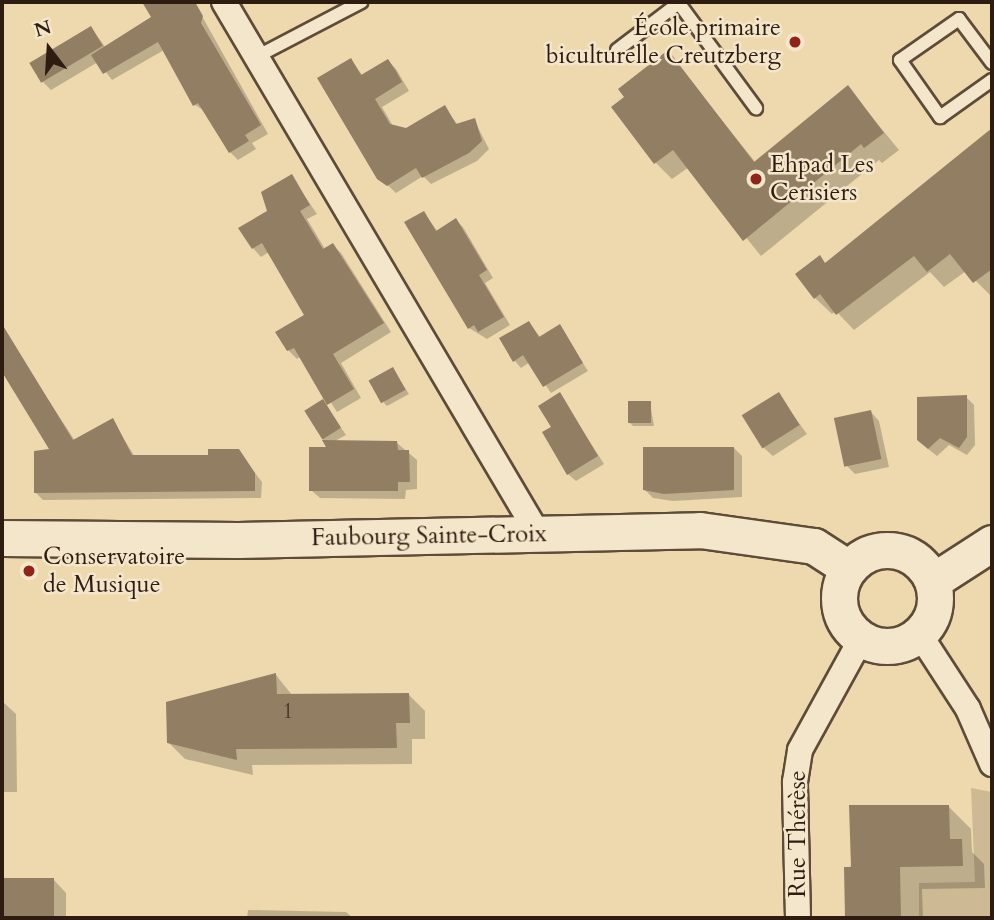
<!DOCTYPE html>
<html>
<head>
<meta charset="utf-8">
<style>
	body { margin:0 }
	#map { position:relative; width:994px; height:920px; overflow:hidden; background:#eed9ae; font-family:Cardo,serif }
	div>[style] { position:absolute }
	.green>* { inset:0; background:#cdb993 }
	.shadow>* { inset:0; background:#0003 }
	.building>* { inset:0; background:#927e63; transform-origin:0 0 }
	.roads { filter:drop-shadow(2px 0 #5e4b38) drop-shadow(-2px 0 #5e4b38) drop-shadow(0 2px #5e4b38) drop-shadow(0 -2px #5e4b38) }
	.lane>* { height:12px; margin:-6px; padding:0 6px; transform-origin:6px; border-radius:6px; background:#f4e6ca }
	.street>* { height:24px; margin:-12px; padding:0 12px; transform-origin:12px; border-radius:12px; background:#f4e6ca }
	.secondary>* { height:35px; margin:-17.5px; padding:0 17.5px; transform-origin:17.5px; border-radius:17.5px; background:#f4e6ca }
	.secondary>.ring { margin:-17.5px; padding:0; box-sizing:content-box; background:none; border:35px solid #f4e6ca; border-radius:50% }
	.dots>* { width:19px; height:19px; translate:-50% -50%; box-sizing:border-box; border:4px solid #f4e6ca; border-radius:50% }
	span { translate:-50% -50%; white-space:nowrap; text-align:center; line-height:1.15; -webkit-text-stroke:5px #f4e6ca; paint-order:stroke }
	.number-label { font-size:21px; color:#473426 }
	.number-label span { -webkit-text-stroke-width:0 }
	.poi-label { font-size:24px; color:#2e1c11 }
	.right { translate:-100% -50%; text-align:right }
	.left { translate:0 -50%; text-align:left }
	.street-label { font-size:24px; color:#2e1c11 }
	.frame { position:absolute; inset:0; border:4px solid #2e1c11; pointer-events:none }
	.north { position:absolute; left:14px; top:14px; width:70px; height:70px; -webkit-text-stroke:5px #f4e6ca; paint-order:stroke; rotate:343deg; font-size:19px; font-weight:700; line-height:28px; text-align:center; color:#2e1c11 }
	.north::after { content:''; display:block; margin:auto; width:24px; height:32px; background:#2e1c11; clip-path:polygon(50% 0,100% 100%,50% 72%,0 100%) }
</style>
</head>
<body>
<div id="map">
	<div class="green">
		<i style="clip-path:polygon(971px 788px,992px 792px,992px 918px,919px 918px,919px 883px,975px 882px)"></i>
	</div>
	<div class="shadow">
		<i style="clip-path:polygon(144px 2px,194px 2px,268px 134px,252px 143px,256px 149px,238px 160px,230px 152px,205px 111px,195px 105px,164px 50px,112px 80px,98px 62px,51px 90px,42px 81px,91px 28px,106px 48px,153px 17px)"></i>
		<i style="clip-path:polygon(668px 53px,756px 163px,848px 88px,899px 150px,882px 163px,879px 160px,761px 256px,689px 167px,672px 179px,656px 163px,627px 97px)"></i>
		<i style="clip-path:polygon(351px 60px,363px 76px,388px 61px,396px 69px,409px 91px,382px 107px,393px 126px,406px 130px,444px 107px,458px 125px,474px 120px,489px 149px,477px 161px,431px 184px,423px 176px,396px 193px,379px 177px)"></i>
		<i style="clip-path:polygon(992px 131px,992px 297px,966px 271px,944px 287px,930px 272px,854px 330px,836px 311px,832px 314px,815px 298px,826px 264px)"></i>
		<i style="clip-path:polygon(291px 176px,317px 214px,307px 219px,325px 249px,332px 245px,341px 253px,391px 332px,341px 363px,361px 398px,337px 412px,301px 356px,297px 359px,288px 350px,278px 333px,306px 316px,269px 252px,261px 257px,253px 248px)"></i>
		<i style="clip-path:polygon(424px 213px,438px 232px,456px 220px,463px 227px,493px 278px,485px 283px,510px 325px,487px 339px,469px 328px)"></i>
		<i style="clip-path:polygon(529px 323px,541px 338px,559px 327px,588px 371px,551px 393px,530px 362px,521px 368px,514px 360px)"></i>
		<i style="clip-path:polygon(9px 339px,75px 441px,112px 420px,135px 457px,210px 457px,238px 451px,262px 482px,261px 498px,43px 500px,36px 493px,52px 451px,2px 369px,2px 343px)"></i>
		<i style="clip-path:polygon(393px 369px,409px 394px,387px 406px,384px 403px)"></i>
		<i style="clip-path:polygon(778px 394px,807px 434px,773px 456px,764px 448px)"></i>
		<i style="clip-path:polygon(560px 395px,604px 464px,576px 481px,568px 474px,553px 427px)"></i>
		<i style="clip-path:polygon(966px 397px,974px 405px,975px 445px,967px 455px,949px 445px,937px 456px,927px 448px)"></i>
		<i style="clip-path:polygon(323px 401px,346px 435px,333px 442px,397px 443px,417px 460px,417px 489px,406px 490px,405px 499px,320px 498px,311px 490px,329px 449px,322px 438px)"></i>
		<i style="clip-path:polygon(650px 403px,654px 426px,633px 426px,629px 422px)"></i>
		<i style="clip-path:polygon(871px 412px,879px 421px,889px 467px,855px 474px,846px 465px)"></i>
		<i style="clip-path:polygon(734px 448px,742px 456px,742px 497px,673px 501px,653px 498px,645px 490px)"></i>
		<i style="clip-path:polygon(276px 675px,292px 695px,408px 694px,425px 711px,425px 739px,412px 739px,412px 764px,252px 765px,253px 775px,185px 759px,169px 743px)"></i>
		<i style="clip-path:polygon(2px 701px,16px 714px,17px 792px,2px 792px)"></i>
		<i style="clip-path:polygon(948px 806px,971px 829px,972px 852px,984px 864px,985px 888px,922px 889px,923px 918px,846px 918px,846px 869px)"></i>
		<i style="clip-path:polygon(2px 880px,54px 880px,66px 893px,66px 918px,2px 918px)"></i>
		<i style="clip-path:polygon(248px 910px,346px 912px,353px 918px,247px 918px)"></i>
	</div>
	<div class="building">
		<i style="clip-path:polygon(142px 2px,195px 2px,203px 16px,201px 23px,261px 125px,245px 135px,249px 141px,229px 153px,198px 103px,193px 106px,158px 42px,103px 74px,91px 55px,151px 17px)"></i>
		<i style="left:91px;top:26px;width:23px;height:72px;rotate:59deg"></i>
		<i style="clip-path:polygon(668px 50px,754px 162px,848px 85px,884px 133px,864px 148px,861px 144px,743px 241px,673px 150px,654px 164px,611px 107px,624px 97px,618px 89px)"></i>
		<i style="clip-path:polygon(351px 58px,361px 75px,388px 59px,396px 71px,402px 82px,375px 99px,390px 124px,406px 128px,445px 105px,456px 124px,475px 118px,482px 141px,469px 153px,422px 178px,416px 168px,387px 186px,377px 179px,317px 78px)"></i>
		<i style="clip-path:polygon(992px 128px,992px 269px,973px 283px,950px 254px,927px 272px,914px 256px,836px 315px,820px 294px,814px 299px,795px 274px,820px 255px,825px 263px)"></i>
		<i style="clip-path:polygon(292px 174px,310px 205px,300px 211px,323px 249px,333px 243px,384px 323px,333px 354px,354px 389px,327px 405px,294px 348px,287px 351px,275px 332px,304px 315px,262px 243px,252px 249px,238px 228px,267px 211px,261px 192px)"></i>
		<i style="clip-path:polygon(424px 211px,436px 231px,456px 218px,487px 270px,479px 275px,504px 317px,478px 332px,474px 325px,468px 329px,404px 222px)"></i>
		<i style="clip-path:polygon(529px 321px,539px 337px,560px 324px,583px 363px,543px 387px,523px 355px,513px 362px,499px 338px)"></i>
		<i style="clip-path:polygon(2px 324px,73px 440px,113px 418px,132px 455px,208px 455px,208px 449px,239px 449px,255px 473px,255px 491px,34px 493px,34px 451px,49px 449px,2px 372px)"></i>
		<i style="left:393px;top:367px;width:26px;height:28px;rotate:61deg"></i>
		<i style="clip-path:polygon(560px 392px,598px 456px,567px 475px,542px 432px,551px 427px,538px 406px)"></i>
		<i style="left:779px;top:392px;width:39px;height:44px;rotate:58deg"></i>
		<i style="clip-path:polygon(967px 395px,967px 437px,959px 448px,940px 438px,928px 449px,917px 440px,917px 397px)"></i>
		<i style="left:323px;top:399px;width:34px;height:22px;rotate:58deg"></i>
		<i style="left:628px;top:401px;width:23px;height:22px"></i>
		<i style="left:871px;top:410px;width:50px;height:38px;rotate:78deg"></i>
		<i style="clip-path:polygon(322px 440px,397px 441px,398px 450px,409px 450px,410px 482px,398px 482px,398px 491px,309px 491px,309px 447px,326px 447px)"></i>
		<i style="clip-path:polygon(643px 447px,734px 447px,734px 490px,664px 494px,643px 490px)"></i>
		<i style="clip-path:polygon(276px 673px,277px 694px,409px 693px,410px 723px,396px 723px,397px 748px,236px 749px,237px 760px,167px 743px,166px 702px)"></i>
		<i style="clip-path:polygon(849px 805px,949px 805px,950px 839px,962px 839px,963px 866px,900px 867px,901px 918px,845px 918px,844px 867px,851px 867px)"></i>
		<i style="left:2px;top:878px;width:52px;height:40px"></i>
	</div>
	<div class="roads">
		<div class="lane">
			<i style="left:678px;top:2px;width:132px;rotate:53.7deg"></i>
			<i style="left:617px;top:50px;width:78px;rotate:-37.2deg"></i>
			<i style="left:256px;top:57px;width:119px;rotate:-27.6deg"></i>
			<i style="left:992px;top:63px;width:55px;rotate:-126.9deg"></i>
			<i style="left:959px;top:19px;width:72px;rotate:145.2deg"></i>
			<i style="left:900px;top:60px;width:70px;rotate:54.9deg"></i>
			<i style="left:940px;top:117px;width:64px;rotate:-35.4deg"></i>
		</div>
		<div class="street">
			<i style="left:224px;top:2px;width:618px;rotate:59.45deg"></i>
			<i style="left:920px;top:635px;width:88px;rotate:57deg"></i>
			<i style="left:968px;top:709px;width:60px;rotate:66.4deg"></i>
			<i style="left:798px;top:918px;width:136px;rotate:-91.3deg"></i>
			<i style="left:795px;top:782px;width:32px;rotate:-81deg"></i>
			<i style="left:800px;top:750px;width:127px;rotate:-61.2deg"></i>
		</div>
		<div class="secondary">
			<i style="left:2px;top:538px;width:236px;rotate:0.5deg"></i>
			<i style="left:238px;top:540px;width:462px;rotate:-1.2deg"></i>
			<i style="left:700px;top:530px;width:115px;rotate:8deg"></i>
			<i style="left:814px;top:546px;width:40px;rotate:32.9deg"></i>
			<i class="ring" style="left:839px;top:550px;width:61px;height:61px"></i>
			<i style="left:933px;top:581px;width:70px;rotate:-32.8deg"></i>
		</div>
	</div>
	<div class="dots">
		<i style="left:795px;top:42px;background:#8f2418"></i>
		<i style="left:756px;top:179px;background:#8f2418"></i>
		<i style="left:29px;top:571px;background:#8f2418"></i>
	</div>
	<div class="number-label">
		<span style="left:288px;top:712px">1</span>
	</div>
	<div class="poi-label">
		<span class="right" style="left:781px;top:42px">École primaire<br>biculturelle Creutzberg</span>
		<span class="left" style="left:770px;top:179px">Ehpad Les<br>Cerisiers</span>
		<span class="left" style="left:43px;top:571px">Conservatoire<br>de Musique</span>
	</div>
	<div class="street-label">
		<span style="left:429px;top:536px;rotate:-1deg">Faubourg Sainte-Croix</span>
		<span style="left:798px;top:834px;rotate:-90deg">Rue Thérèse</span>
	</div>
	<div class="frame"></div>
	<div class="north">N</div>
</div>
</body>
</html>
